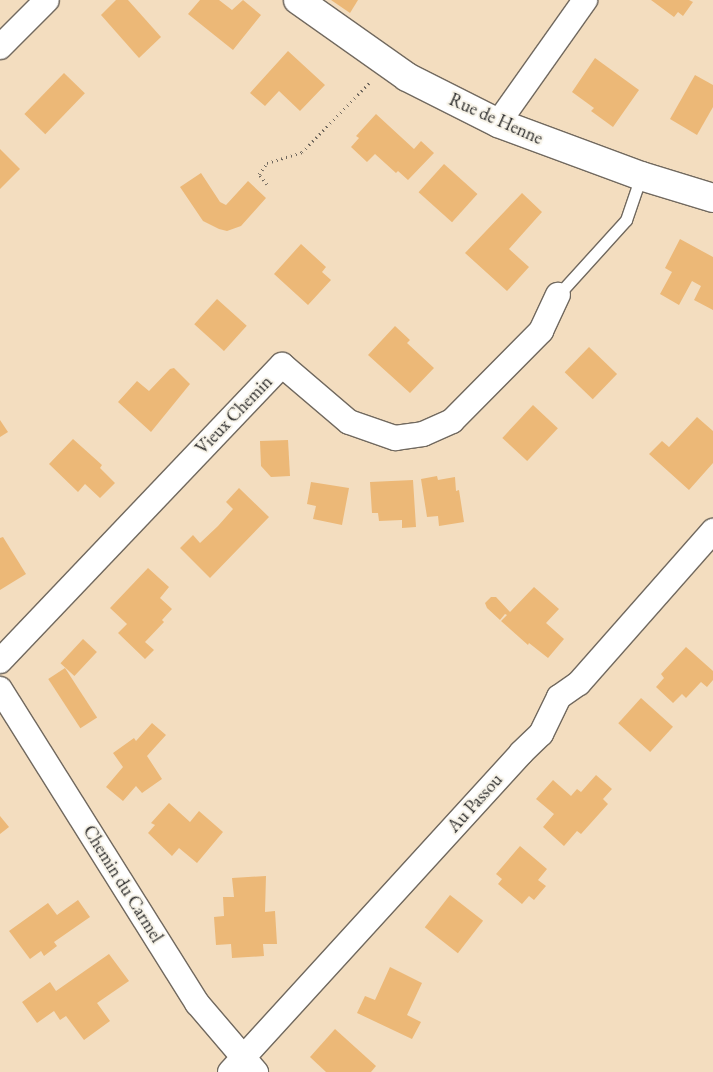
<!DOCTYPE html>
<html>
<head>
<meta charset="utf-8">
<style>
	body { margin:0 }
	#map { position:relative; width:713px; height:1072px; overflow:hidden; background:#f3ddbf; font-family:"EB Garamond",serif }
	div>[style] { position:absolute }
	.building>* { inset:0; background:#ecb877; transform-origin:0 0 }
	.path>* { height:3px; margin-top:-1.5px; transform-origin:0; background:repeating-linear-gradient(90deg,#71695f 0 1px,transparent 0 5px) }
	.roads { filter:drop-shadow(1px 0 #71695f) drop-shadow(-1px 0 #71695f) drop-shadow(0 1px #71695f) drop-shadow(0 -1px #71695f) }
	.service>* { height:11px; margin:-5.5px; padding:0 5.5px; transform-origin:5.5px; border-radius:5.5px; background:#fff }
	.minor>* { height:24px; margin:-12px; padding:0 12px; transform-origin:12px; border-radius:12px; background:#fff }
	.tertiary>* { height:28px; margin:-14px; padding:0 14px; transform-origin:14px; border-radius:14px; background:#fff }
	span { translate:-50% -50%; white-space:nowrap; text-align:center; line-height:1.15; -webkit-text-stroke:4px #f7f3e8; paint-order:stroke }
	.street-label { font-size:18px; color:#2b2b2b }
</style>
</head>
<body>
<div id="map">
	<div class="building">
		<i style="clip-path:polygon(116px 0,128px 0,161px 37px,139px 58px,101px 15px)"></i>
		<i style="clip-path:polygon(200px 0,219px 0,232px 10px,243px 0,261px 15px,233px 50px,188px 14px)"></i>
		<i style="clip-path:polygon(331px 0,358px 0,350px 13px)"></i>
		<i style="clip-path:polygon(651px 0,689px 0,693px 2px,683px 16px,678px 12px,674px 17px)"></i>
		<i style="clip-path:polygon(288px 51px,325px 85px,300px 111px,279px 91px,265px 106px,250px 93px)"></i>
		<i style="clip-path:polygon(595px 58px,639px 90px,613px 127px,591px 111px,594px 108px,572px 92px)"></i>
		<i style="left:64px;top:73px;width:29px;height:57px;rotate:44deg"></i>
		<i style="clip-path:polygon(695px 75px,713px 85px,713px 107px,697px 135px,670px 119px)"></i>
		<i style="clip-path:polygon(376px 114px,414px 149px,421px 141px,434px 153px,408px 180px,398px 171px,396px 173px,375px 154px,367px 162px,351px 147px,359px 138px,356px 136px)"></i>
		<i style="clip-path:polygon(0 149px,20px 169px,0 189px)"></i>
		<i style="left:444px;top:164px;width:45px;height:38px;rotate:42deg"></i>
		<i style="clip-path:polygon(201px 173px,220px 202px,226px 205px,248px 181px,266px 198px,241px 226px,227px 231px,219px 229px,203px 221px,180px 187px)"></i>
		<i style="clip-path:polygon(522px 193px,542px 212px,509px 249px,529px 267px,507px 291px,465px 253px)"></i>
		<i style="clip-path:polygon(680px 239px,713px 257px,713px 310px,694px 300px,701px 286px,692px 281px,679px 305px,660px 294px,672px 272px,665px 268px)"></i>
		<i style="clip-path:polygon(301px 244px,326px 267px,322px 272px,331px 280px,308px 305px,274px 274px)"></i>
		<i style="left:217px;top:299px;width:40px;height:34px;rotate:42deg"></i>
		<i style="clip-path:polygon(395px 326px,410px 340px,407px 343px,434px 368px,410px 393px,368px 355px)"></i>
		<i style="left:589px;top:347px;width:39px;height:35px;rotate:44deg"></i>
		<i style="clip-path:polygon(174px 368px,190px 384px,151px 432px,118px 402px,137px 381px,149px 391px,170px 369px)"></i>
		<i style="left:533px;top:405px;width:34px;height:45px;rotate:43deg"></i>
		<i style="clip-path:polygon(697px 417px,713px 431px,713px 463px,689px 490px,649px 454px,662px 441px,669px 447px)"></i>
		<i style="clip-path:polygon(0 420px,8px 432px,0 437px)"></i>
		<i style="clip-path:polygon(73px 439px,102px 465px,100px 468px,115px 483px,100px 498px,85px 484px,78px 492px,49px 464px)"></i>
		<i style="clip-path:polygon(288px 440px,290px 476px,271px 477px,261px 466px,260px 441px)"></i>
		<i style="clip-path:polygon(437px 476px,438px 480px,455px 477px,456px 491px,459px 490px,464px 522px,439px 526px,438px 516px,427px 517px,421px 479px)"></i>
		<i style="clip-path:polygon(413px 480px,416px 527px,402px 528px,402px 520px,379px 521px,378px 513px,372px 513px,370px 482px)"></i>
		<i style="clip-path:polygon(311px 482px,349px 488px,342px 525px,313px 519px,316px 506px,307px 504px)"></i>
		<i style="clip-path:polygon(239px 488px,269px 517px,210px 578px,180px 548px,193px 535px,200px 543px,218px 526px,233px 509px,226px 502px)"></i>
		<i style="clip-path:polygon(3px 537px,26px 574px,0 590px,0 538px)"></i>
		<i style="clip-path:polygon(148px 568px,169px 587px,160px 598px,172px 609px,162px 620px,164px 622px,145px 642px,154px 650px,145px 659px,118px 633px,127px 624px,110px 608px)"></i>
		<i style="clip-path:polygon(534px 587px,559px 609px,546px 623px,564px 639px,548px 658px,529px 643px,528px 645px,501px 621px,507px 615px,505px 614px,500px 620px,487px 608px,485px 603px,491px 597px,496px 597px,510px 612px)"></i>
		<i style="left:83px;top:639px;width:19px;height:33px;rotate:43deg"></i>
		<i style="clip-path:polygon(686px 647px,713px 671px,713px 680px,707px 687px,701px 682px,686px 698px,682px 694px,673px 703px,656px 687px,664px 678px,661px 674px)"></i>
		<i style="left:65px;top:668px;width:59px;height:20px;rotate:57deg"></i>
		<i style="left:641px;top:698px;width:43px;height:34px;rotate:42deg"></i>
		<i style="clip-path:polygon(152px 723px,166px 735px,147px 756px,162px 779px,142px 793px,136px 786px,123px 801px,106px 787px,123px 767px,113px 753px,134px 738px,136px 741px)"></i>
		<i style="clip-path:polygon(596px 775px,612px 789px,603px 799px,608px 804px,581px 834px,577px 831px,564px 846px,543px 827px,554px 814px,536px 799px,553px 780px,571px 796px,577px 789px,581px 792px)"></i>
		<i style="clip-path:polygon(169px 803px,190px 822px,199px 811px,223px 832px,197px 863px,179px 848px,172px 856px,148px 833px,155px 825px,151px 823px)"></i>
		<i style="clip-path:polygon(0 816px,9px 827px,0 834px)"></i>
		<i style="clip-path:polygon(520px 846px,547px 869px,538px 880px,546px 886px,534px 900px,529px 896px,522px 904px,498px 884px,502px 879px,496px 874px)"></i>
		<i style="clip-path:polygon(266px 876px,265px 912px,275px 911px,277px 944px,263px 944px,264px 956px,232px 958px,231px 944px,216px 945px,214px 917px,224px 916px,223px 897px,234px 897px,232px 878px)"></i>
		<i style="left:450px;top:895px;width:42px;height:41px;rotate:38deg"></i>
		<i style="clip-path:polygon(78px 900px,90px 917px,54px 942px,57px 946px,44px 956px,41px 951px,30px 959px,9px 931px,48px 903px,57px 915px)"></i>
		<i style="clip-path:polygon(109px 954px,129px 981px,97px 1003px,110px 1021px,84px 1040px,66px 1016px,60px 1020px,54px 1011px,37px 1023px,22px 1002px,50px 982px,56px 991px)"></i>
		<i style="clip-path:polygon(390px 967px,422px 983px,407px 1015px,421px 1022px,412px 1039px,357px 1013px,365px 996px,375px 1000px)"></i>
		<i style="clip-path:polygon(335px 1029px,376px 1066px,371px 1072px,326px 1072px,310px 1057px)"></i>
	</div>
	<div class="path">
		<i style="left:267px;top:184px;width:13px;rotate:-129deg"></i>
		<i style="left:259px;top:174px;width:14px;rotate:-54deg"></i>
		<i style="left:267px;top:163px;width:37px;rotate:-17deg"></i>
		<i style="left:302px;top:152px;width:98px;rotate:-45.8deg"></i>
	</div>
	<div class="roads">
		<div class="service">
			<i style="left:558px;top:295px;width:101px;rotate:-47.8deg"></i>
			<i style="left:626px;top:220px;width:46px;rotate:-71.2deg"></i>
		</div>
		<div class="minor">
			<i style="left:0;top:47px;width:66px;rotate:-45deg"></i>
			<i style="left:498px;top:123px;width:151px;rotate:-54.7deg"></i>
			<i style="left:0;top:661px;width:409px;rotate:-46.4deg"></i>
			<i style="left:282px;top:365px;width:88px;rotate:40.4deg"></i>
			<i style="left:349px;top:422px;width:49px;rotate:19.2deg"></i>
			<i style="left:395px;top:438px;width:28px;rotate:-8deg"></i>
			<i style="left:423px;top:434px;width:32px;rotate:-24deg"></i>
			<i style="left:452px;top:421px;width:127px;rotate:-45.3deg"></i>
			<i style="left:541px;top:331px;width:40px;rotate:-65deg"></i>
			<i style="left:0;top:689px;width:371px;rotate:57.9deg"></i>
			<i style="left:197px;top:1003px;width:91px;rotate:49.5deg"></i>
			<i style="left:230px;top:1072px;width:432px;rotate:-47.6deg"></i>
			<i style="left:521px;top:753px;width:28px;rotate:-44deg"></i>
			<i style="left:541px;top:734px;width:41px;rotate:-64.1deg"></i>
			<i style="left:559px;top:697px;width:24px;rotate:-35deg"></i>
			<i style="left:579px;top:683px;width:203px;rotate:-48.6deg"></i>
		</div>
		<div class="tertiary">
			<i style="left:298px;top:0;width:133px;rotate:35.2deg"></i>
			<i style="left:407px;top:77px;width:102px;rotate:26.8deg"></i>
			<i style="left:498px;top:123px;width:153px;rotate:20.3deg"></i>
			<i style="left:641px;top:176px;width:75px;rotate:17deg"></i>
		</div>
	</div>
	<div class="street-label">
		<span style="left:496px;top:119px;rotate:24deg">Rue de Henne</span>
		<span style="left:234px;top:415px;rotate:-46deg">Vieux Chemin</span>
		<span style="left:475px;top:803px;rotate:-48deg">Au Passou</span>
		<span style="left:123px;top:884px;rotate:58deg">Chemin du Carmel</span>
	</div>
</div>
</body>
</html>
